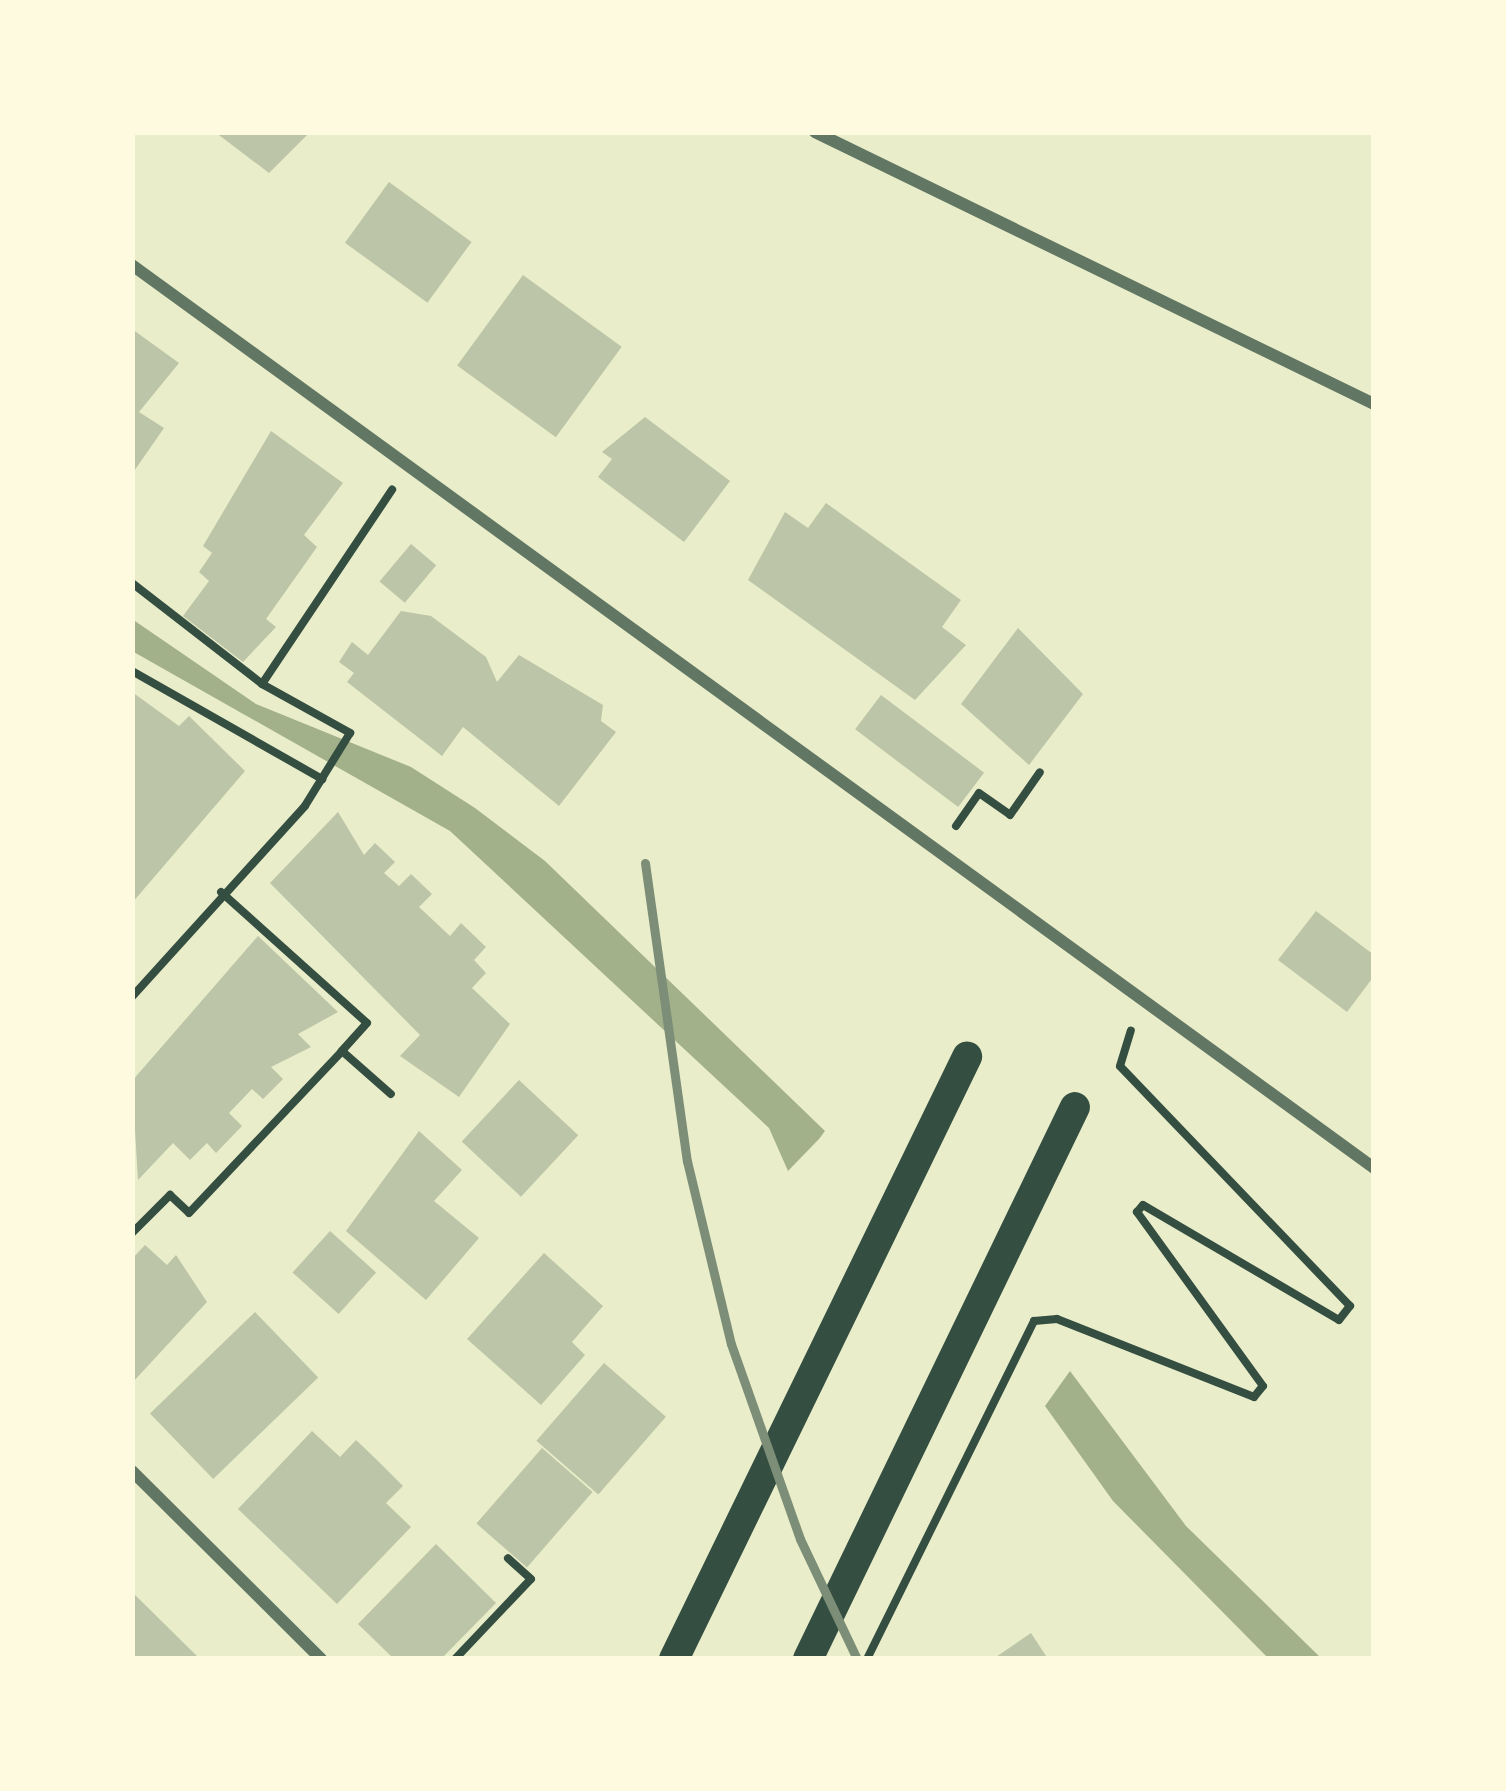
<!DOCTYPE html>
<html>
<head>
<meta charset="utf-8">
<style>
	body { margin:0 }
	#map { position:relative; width:1506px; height:1791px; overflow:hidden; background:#e9edc9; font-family:Commissioner,sans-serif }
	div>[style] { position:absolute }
	.water>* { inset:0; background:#a3b18a }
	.building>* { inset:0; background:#bcc5a7; transform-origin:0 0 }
	.path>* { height:8px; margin:-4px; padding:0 4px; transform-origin:4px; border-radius:4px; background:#344e41 }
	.minor>* { height:12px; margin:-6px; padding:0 6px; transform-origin:6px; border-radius:6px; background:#617663 }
	.primary>* { height:30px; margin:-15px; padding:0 15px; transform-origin:15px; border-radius:15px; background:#344e41 }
	.rail>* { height:9px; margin:-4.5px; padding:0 4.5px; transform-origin:4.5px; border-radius:4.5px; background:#7c8e77 }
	span { translate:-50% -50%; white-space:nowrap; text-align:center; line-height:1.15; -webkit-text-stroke:9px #fefae0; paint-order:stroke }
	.frame { position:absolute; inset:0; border:135px solid #fefae0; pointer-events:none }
</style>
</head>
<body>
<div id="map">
	<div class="water">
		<i style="clip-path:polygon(132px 619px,256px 704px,411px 767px,475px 808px,545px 861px,825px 1131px,819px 1139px,788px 1171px,769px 1128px,450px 831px,132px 651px)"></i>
		<i style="clip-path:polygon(1070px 1371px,1186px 1526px,1322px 1659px,1269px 1659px,1113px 1501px,1045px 1406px)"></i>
	</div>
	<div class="building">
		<i style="clip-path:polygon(215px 132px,310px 132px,269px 173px)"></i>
		<i style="left:389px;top:182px;width:102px;height:75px;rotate:36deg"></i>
		<i style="left:523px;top:275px;width:122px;height:112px;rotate:36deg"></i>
		<i style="clip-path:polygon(132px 329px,179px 363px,139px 412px,164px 428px,132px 474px)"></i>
		<i style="clip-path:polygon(645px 417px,730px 481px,684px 542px,598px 477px,612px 459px,602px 452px)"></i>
		<i style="clip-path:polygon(271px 431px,343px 483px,304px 535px,317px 547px,266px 619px,276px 627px,243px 662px,183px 616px,209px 581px,199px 572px,212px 553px,203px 546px)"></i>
		<i style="clip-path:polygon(826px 503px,961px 600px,942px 627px,966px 645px,915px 700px,748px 580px,785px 512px,808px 528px)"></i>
		<i style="left:411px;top:544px;width:33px;height:49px;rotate:40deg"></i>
		<i style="clip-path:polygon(401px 611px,431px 616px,486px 657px,497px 682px,519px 655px,603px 705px,601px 721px,616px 732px,559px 806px,463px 727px,442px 756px,347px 682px,354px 673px,339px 662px,352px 642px,368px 655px)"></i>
		<i style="clip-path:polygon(1018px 628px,1083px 694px,1029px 765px,961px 704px)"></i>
		<i style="clip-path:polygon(132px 692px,179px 726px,189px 716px,245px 771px,132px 903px)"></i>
		<i style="left:881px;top:695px;width:129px;height:43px;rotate:37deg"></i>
		<i style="clip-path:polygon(338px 812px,364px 855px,375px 843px,395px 862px,384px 873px,399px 886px,411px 874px,432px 894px,419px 907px,450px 936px,461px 923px,486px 947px,474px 960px,486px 973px,472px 988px,510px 1024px,459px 1097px,400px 1056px,420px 1035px,270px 883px)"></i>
		<i style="clip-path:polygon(1316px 911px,1374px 955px,1374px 976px,1347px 1012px,1278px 960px)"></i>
		<i style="clip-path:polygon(258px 936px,338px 1012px,298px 1034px,311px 1047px,271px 1067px,283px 1079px,263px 1099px,252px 1089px,229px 1113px,242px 1126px,216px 1153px,207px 1143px,190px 1160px,173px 1143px,138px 1180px,132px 1081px)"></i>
		<i style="left:519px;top:1080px;width:81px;height:84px;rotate:43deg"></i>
		<i style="clip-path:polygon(419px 1131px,462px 1170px,434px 1201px,479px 1238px,426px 1300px,346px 1231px)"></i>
		<i style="left:330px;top:1231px;width:62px;height:56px;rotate:42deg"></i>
		<i style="clip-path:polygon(145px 1245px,167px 1265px,176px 1255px,207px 1302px,132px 1383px,132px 1259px)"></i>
		<i style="clip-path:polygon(544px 1253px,603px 1306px,572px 1342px,585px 1355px,541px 1405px,467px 1339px)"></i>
		<i style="left:255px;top:1312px;width:91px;height:146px;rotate:46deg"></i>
		<i style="left:604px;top:1363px;width:82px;height:103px;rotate:41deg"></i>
		<i style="clip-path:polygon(312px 1431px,340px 1457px,356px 1440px,378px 1461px,403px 1486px,386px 1503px,411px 1527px,337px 1604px,238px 1509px)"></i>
		<i style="left:542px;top:1448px;width:67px;height:100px;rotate:41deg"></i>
		<i style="clip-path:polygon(436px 1544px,496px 1603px,441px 1659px,394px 1659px,358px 1624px)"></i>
		<i style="clip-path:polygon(132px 1592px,200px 1659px,132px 1659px)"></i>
		<i style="clip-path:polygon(1031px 1633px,1048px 1659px,993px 1659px)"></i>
	</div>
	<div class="path">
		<i style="left:132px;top:583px;width:165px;rotate:37.8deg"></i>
		<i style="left:262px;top:684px;width:101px;rotate:29.1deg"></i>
		<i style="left:350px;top:733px;width:86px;rotate:121.7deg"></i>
		<i style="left:305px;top:806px;width:258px;rotate:132.2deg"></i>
		<i style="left:132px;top:671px;width:219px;rotate:29.6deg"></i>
		<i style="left:262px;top:684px;width:234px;rotate:-56.2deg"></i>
		<i style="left:956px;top:826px;width:40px;rotate:-55.1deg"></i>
		<i style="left:979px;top:793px;width:38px;rotate:35deg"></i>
		<i style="left:1010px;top:815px;width:52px;rotate:-55.1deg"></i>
		<i style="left:221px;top:892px;width:196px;rotate:41.9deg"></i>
		<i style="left:367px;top:1023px;width:38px;rotate:132deg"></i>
		<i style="left:132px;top:1233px;width:54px;rotate:-45deg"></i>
		<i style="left:170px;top:1195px;width:26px;rotate:43deg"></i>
		<i style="left:189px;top:1213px;width:223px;rotate:-46.6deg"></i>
		<i style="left:342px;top:1051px;width:65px;rotate:41.3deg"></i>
		<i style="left:455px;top:1659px;width:110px;rotate:-46.5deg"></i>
		<i style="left:531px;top:1579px;width:31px;rotate:-138deg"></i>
		<i style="left:867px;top:1659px;width:377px;rotate:-63.7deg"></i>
		<i style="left:1034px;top:1321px;width:23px;rotate:-5deg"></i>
		<i style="left:1057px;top:1319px;width:212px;rotate:21.6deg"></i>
		<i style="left:1254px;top:1397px;width:14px;rotate:-51deg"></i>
		<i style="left:1263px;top:1386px;width:215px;rotate:-125.9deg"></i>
		<i style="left:1137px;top:1212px;width:9px;rotate:-49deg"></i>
		<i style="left:1143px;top:1205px;width:227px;rotate:30.4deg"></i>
		<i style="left:1339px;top:1320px;width:18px;rotate:-52deg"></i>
		<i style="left:1350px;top:1306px;width:332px;rotate:-133.8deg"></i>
		<i style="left:1120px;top:1066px;width:37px;rotate:-73deg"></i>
	</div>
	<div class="minor">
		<i style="left:815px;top:132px;width:622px;rotate:25.95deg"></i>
		<i style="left:132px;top:265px;width:1536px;rotate:36.02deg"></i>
		<i style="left:132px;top:1471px;width:267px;rotate:44.8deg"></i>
	</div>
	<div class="primary">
		<i style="left:674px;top:1659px;width:670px;rotate:-64.05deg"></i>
		<i style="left:808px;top:1659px;width:613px;rotate:-64.19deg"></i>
	</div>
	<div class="rail">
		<i style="left:645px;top:863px;width:301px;rotate:82deg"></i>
		<i style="left:687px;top:1161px;width:188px;rotate:76.5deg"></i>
		<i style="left:731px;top:1344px;width:207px;rotate:70.5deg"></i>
		<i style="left:800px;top:1539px;width:133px;rotate:64.6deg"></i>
	</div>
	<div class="frame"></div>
</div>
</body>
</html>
